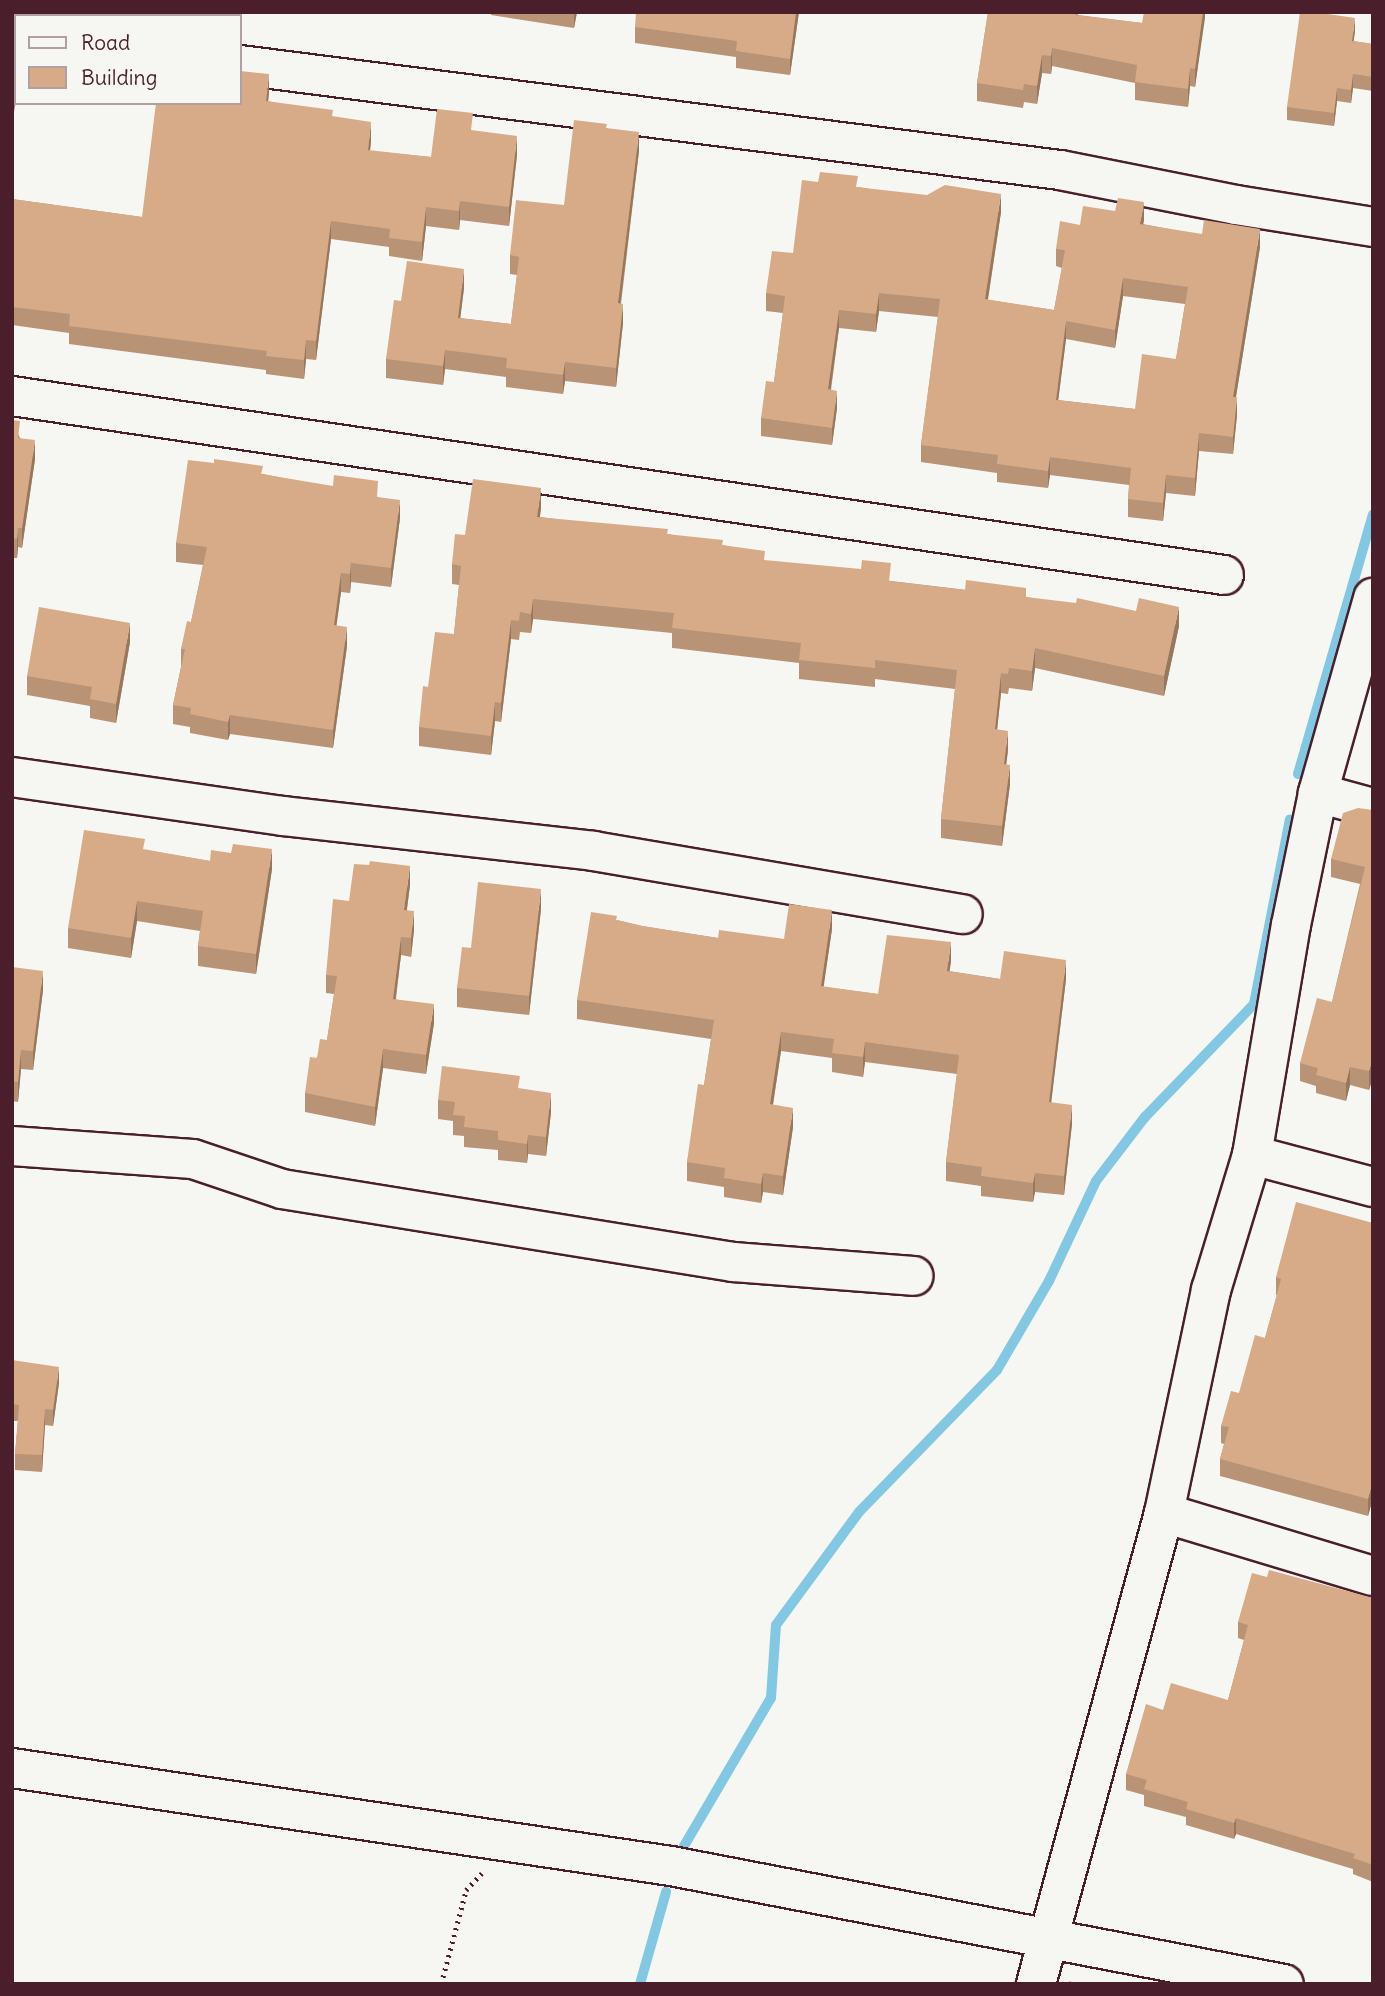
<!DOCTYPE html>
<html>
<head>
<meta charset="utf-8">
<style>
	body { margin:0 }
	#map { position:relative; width:1385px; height:1996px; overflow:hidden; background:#f6f6f2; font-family:Delius,sans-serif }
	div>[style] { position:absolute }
	.stream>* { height:10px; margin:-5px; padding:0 5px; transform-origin:5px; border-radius:5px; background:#82c8e3 }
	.path>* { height:4.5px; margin-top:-2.25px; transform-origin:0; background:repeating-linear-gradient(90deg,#4a1f2b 0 2px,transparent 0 7px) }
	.roads { filter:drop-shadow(2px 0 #4a1f2b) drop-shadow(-2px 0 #4a1f2b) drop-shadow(0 2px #4a1f2b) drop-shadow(0 -2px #4a1f2b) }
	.minor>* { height:38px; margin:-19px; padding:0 19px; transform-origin:19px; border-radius:19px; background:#f6f6f2 }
	.wall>* { inset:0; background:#b99375 }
	.shaded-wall>* { inset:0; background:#96785f }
	.building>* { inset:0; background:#d7ab88 }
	span { translate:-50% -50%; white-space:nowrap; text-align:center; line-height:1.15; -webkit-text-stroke:5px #f6f6f2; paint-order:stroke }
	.frame { position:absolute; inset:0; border:14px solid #4a1f2b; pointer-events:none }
	.legend { position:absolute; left:14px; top:14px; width:228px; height:91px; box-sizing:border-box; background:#f6f6f2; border:2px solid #b1a0a2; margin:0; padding:9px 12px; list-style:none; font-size:21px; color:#4a1f2b }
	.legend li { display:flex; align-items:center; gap:14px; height:35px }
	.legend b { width:35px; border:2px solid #b1a0a2 }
</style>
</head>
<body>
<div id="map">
	<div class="stream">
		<i style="left:1298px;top:774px;width:270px;rotate:-73.9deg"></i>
		<i style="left:684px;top:1846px;width:172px;rotate:-59.6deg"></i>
		<i style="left:771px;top:1698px;width:73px;rotate:-86.1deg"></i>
		<i style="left:776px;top:1625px;width:140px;rotate:-53.7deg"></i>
		<i style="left:859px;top:1512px;width:198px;rotate:-45.8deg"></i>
		<i style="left:997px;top:1370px;width:103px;rotate:-59.7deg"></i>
		<i style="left:1049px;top:1281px;width:110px;rotate:-64.8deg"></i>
		<i style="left:1096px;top:1181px;width:81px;rotate:-52.6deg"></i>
		<i style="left:1145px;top:1117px;width:157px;rotate:-46deg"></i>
		<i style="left:1254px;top:1004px;width:188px;rotate:-79deg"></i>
		<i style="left:640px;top:1984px;width:96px;rotate:-74.2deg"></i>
	</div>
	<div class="path">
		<i style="left:441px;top:1984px;width:97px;rotate:-75.1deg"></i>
		<i style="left:466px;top:1890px;width:23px;rotate:-47deg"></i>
	</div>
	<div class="roads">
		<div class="minor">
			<i style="left:12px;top:29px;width:4px;rotate:14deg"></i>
			<i style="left:240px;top:65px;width:827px;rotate:7.3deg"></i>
			<i style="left:1060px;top:170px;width:179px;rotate:11.2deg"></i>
			<i style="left:1236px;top:205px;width:139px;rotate:9.1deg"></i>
			<i style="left:12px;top:396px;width:1225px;rotate:8.4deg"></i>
			<i style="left:12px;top:777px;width:274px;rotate:8.2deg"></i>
			<i style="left:283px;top:816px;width:312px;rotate:6.4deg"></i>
			<i style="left:593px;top:851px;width:375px;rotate:9.7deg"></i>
			<i style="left:1318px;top:793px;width:57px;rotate:15.3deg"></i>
			<i style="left:12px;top:1146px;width:181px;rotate:4.1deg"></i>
			<i style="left:193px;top:1159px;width:94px;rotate:18.6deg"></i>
			<i style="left:282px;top:1189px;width:457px;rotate:9.2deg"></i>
			<i style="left:733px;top:1262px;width:181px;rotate:4.4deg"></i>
			<i style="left:1252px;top:1155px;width:125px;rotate:14.8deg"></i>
			<i style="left:1164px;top:1513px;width:218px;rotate:16.8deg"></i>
			<i style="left:12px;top:1768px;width:666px;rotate:8.46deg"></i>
			<i style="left:671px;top:1866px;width:624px;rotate:10.9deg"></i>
			<i style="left:1036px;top:1984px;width:488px;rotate:-74.8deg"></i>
			<i style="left:1164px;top:1513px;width:228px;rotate:-78.1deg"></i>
			<i style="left:1211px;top:1290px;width:141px;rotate:-73.1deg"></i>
			<i style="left:1252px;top:1155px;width:233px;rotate:-80.4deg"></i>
			<i style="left:1291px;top:925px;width:135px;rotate:-78.4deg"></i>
			<i style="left:1318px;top:793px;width:203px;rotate:-74.2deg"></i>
		</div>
	</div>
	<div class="wall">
		<i style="clip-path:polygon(491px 12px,577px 12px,574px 28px,491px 15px)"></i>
		<i style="clip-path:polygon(799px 12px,790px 75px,736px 68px,736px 57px,635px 43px,635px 27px)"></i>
		<i style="clip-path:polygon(988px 12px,1078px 12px,1078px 15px,1142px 23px,1205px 12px,1195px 87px,1190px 86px,1188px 107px,1135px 100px,1135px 83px,1052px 66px,1051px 74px,1042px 73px,1037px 104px,1024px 102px,1023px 108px,977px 101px,977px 83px)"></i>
		<i style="clip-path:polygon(1355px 31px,1353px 41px,1373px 44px,1373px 91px,1353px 88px,1351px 103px,1337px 101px,1334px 126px,1287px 120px,1287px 107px)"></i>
		<i style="clip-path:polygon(269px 93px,268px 101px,333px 117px,371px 141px,370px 151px,431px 157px,473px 131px,517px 155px,509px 226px,460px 220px,459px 230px,426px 226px,422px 261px,389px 256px,389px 247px,331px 239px,316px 360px,306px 359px,304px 379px,266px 374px,266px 370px,69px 344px,69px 333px,12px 325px,12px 199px,142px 217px,240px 103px)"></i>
		<i style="clip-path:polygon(607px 128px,639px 151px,621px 304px,623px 323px,616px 387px,565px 381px,563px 394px,506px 387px,506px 377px,445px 369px,443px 385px,386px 378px,386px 359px,401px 301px,464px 288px,460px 318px,511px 324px,517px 275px,510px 274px,510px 255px,564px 205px)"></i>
		<i style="clip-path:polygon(evenodd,858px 187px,1001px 212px,988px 300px,1054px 310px,1062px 268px,1056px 266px,1056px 249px,1080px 225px,1144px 220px,1143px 224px,1260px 247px,1236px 397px,1237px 415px,1233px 454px,1199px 451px,1195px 496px,1166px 493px,1163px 521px,1128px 517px,1128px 499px,1129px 485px,1050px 475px,1048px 488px,997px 482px,997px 473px,921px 462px,921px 445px,938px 317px,879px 311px,876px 332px,839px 328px,831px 390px,837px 408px,832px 445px,761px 436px,761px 418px,774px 382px,783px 313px,766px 311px,766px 293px,793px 253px,858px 187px,1123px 296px,1185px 304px,1176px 359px,1135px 409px,1058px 400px,1066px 339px,1115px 348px,1123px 296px)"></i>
		<i style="clip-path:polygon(12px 420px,20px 438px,35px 459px,22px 548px,18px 547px,17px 558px,12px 558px)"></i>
		<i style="clip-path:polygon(214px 463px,263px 474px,378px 497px,400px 518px,391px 587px,351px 582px,350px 593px,341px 592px,336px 626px,347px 646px,333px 748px,230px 734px,228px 740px,190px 733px,190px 727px,173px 724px,173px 705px,181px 667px,181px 649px,191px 622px,203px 565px,176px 562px,176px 543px)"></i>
		<i style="clip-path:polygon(541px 508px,540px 517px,668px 534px,723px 545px,765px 561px,891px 581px,1026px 597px,1179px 626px,1164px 696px,1035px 668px,1032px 691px,1009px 688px,1008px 694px,1001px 693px,997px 730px,1008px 750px,1006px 764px,1010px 784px,1002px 846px,941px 838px,941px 819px,955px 689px,875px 679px,875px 687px,799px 679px,799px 663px,672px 648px,672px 633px,533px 619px,531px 633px,520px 632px,519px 640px,511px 639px,501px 722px,495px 721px,491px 755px,419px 746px,419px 727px,428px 687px,454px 634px,459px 585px,452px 584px,452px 564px,465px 535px)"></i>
		<i style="clip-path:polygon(130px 642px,116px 723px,90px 718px,90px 706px,27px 695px,27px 676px)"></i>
		<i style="clip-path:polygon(1373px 810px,1373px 1077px,1369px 1090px,1350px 1085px,1346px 1101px,1316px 1093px,1316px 1086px,1300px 1081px,1300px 1063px,1332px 1002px,1360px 884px,1331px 877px,1331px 859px)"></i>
		<i style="clip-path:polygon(145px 850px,210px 861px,272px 869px,256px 974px,198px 966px,198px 946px,200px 931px,137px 921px,131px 958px,68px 948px,68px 928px)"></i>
		<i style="clip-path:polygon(410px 885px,407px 910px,414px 930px,411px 957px,401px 955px,396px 999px,434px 1023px,426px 1074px,383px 1068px,375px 1126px,305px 1112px,305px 1093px,317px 1058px,327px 1040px,334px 994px,326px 993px,326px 975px)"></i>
		<i style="clip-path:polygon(541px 909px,529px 1015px,457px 1007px,457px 988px,471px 948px)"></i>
		<i style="clip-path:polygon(617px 920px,642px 926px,718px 938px,784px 939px,832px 929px,823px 987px,878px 994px,951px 961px,949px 971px,1000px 979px,1066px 979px,1051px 1102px,1072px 1124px,1064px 1195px,1035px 1192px,1033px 1202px,981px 1196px,981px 1186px,946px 1181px,946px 1162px,957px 1074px,865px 1062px,863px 1077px,832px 1072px,832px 1058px,781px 1051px,773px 1105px,793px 1127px,783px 1195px,763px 1192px,761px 1203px,724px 1197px,724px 1187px,687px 1181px,687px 1162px,704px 1085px,711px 1039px,577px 1019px,577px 1000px)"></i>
		<i style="clip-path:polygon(12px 967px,43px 990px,33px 1070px,21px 1069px,18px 1102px,12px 1101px)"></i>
		<i style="clip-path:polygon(520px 1089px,551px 1112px,546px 1156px,528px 1154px,527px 1163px,498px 1160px,498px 1150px,464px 1147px,464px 1136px,453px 1135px,453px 1121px,438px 1119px,438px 1100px)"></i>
		<i style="clip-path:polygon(1373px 1223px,1373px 1498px,1368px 1516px,1220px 1476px,1220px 1459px,1224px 1444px,1221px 1443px,1221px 1426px,1239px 1393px,1265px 1338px,1277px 1295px,1276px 1295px,1276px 1277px)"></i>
		<i style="clip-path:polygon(12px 1360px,59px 1383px,53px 1426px,45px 1425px,42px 1472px,15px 1470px,15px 1454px,18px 1421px,12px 1421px)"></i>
		<i style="clip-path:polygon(1373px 1598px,1373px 1882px,1353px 1874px,1353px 1869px,1236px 1834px,1234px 1839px,1186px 1825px,1186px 1817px,1144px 1806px,1144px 1795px,1126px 1790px,1126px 1774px,1163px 1710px,1228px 1700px,1244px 1640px,1238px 1638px,1238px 1622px)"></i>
	</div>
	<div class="shaded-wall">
		<i style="clip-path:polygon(574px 12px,577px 12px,574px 28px)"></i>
		<i style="clip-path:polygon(796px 12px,799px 12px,790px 75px,790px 59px)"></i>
		<i style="clip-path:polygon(1203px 12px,1205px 12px,1205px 18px,1195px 87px,1195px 69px)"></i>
		<i style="clip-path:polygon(1355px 18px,1355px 31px,1352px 55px,1352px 41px)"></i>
		<i style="clip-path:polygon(1052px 48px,1052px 66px,1051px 74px,1051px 56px)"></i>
		<i style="clip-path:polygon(1042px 55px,1042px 73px,1037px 104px,1037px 86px)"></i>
		<i style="clip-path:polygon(1190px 68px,1190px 86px,1188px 107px,1188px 89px)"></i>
		<i style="clip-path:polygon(269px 74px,269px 93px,266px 119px,266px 101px)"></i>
		<i style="clip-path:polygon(1353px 74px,1353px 88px,1351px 103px,1351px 90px)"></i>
		<i style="clip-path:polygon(16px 81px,16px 100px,12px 124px,12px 106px)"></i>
		<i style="clip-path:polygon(1337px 88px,1337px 101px,1334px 126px,1334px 113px)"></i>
		<i style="clip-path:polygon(371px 122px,371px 141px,368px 169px,368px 150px)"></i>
		<i style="clip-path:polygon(639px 132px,639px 151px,618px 322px,618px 303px)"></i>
		<i style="clip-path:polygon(517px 136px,517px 155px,509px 226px,509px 207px)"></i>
		<i style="clip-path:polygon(1001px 194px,1001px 212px,985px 317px,985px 299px)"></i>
		<i style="clip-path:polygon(460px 201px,460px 220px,459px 230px,459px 211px)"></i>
		<i style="clip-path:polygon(1144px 202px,1144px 220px,1140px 242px,1140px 224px)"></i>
		<i style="clip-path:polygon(426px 207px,426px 226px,422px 261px,422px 242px)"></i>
		<i style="clip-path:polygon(331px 221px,331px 239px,316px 360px,316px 341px)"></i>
		<i style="clip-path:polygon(1260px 229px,1260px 247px,1233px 415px,1233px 397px)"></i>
		<i style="clip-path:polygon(464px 269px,464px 288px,458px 337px,458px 318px)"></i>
		<i style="clip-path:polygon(1123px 278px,1123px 296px,1115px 348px,1115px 330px)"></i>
		<i style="clip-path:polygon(879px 293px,879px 311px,876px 332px,876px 314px)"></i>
		<i style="clip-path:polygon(623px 304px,623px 323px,616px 387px,616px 368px)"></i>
		<i style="clip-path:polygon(839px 310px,839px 328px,828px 407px,828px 389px)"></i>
		<i style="clip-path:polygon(1066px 321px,1066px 339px,1056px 418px,1056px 400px)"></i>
		<i style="clip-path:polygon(306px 340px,306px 359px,304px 379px,304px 360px)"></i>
		<i style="clip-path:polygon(445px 350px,445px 369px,443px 385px,443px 366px)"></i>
		<i style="clip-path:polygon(565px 362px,565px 381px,563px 394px,563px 375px)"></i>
		<i style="clip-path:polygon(837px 391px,837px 408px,832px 445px,832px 428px)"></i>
		<i style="clip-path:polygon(1237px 397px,1237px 415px,1233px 454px,1233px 437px)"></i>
		<i style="clip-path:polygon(1199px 433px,1199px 451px,1195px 496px,1195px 478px)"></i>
		<i style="clip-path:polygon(35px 440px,35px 459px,22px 548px,22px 528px)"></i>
		<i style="clip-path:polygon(1050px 457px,1050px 475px,1048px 488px,1048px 471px)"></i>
		<i style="clip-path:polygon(1166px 475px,1166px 493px,1163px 521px,1163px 503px)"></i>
		<i style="clip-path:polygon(541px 488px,541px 508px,537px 536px,537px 517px)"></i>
		<i style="clip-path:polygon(400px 500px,400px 518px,391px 587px,391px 568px)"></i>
		<i style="clip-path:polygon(18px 528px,18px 547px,17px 558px,17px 539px)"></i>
		<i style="clip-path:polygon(351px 563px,351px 582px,350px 593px,350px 574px)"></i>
		<i style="clip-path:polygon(341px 573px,341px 592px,334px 644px,334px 625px)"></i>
		<i style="clip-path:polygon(533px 599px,533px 619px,531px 633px,531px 614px)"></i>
		<i style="clip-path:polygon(1179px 607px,1179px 626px,1164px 696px,1164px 676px)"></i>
		<i style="clip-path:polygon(511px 620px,511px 639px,501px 722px,501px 703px)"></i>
		<i style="clip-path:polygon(130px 623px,130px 642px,116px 723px,116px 704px)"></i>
		<i style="clip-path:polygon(347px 627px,347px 646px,333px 748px,333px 730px)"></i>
		<i style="clip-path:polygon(1035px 648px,1035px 668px,1032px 691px,1032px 671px)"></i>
		<i style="clip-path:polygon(1001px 673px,1001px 693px,995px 749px,995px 729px)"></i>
		<i style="clip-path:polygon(495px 702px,495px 721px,491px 755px,491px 736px)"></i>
		<i style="clip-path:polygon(230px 715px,230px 734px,228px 740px,228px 722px)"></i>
		<i style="clip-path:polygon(1008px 731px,1008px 750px,1004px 784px,1004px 764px)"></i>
		<i style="clip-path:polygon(1010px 765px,1010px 784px,1002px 846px,1002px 826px)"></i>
		<i style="clip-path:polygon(272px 849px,272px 869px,256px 974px,256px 954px)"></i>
		<i style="clip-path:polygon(410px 866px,410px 885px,404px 929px,404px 910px)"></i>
		<i style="clip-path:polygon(541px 889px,541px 909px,529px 1015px,529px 996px)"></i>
		<i style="clip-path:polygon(137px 901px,137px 921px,131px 958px,131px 938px)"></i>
		<i style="clip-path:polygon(832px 910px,832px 929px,821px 1005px,821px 986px)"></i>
		<i style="clip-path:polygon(414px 911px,414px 930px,411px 957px,411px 938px)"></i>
		<i style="clip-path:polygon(401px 937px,401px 955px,393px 1017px,393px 999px)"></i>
		<i style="clip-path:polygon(951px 942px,951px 961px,947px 990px,947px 971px)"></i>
		<i style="clip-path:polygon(1066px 960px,1066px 979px,1049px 1121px,1049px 1102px)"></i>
		<i style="clip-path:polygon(43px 971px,43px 990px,33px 1070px,33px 1051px)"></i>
		<i style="clip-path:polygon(434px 1004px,434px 1023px,426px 1074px,426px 1055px)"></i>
		<i style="clip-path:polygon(781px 1032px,781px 1051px,770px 1123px,770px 1104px)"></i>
		<i style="clip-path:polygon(865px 1042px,865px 1062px,863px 1077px,863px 1057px)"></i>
		<i style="clip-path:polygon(383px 1049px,383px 1068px,375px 1126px,375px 1107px)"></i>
		<i style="clip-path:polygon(21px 1050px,21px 1069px,18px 1102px,18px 1082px)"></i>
		<i style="clip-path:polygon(1373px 1059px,1373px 1077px,1369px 1090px,1369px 1071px)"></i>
		<i style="clip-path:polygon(1350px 1067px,1350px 1085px,1346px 1101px,1346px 1083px)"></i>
		<i style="clip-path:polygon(551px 1093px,551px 1112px,546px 1156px,546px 1137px)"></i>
		<i style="clip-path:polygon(1072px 1105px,1072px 1124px,1064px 1195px,1064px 1176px)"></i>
		<i style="clip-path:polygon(793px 1108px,793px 1127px,783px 1195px,783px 1176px)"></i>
		<i style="clip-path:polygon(528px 1135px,528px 1154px,527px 1163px,527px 1144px)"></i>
		<i style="clip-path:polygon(763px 1173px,763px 1192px,761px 1203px,761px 1184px)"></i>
		<i style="clip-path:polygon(1035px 1173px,1035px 1192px,1033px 1202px,1033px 1183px)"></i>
		<i style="clip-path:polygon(59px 1367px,59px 1383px,53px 1426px,53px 1410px)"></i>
		<i style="clip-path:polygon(45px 1409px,45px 1425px,42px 1472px,42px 1455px)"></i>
		<i style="clip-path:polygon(1373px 1481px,1373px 1498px,1368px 1516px,1368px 1499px)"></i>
		<i style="clip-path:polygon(1236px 1818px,1236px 1834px,1234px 1839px,1234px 1823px)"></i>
	</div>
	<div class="building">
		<i style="clip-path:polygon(636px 12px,796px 12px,790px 59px,736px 51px,737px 41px,635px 27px)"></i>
		<i style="clip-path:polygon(988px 12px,1075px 12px,1075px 15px,1142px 23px,1144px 12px,1203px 12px,1195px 69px,1190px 68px,1188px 89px,1135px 82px,1137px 65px,1052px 48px,1051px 56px,1042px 55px,1037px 86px,1024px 84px,1023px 90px,977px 83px)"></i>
		<i style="clip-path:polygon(1300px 12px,1314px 12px,1355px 18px,1352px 41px,1373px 44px,1373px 77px,1353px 74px,1351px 90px,1337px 88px,1334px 113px,1287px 107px)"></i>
		<i style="clip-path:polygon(240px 71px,269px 74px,266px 101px,333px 110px,332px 116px,371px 122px,368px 150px,431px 157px,437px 109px,473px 113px,471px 130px,517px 136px,509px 207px,460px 201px,459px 211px,426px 207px,422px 242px,389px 238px,390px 229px,331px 221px,316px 341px,306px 340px,304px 360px,266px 356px,267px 351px,69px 326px,70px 314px,12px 307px,12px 199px,142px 217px,156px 103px,240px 103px)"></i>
		<i style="clip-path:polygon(12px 75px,16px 76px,12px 106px)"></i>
		<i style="clip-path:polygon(574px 120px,607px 124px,606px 128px,639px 132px,618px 303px,623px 304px,616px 368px,565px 362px,563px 375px,506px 368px,507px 358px,445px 350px,443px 366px,386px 359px,394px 300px,401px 301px,407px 261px,464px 269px,458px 318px,511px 324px,519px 257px,510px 255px,516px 200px,564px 205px)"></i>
		<i style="clip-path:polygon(evenodd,820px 172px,858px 176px,856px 187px,927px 195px,945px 185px,1001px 194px,985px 299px,1054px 310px,1065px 250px,1056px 249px,1060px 221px,1080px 225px,1083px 206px,1115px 211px,1118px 198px,1144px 202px,1140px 224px,1202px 234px,1204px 220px,1260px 229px,1233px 397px,1237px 397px,1233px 437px,1199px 433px,1195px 478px,1166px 475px,1163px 503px,1128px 499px,1131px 468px,1050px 457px,1048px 471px,997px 464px,998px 455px,921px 445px,940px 299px,879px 293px,876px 314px,839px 310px,828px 389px,837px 391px,832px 428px,761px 418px,766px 381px,774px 382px,785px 296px,766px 293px,772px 251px,793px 253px,802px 180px,818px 182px,820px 172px,1123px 278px,1188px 287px,1176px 359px,1142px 354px,1135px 409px,1056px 400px,1066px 321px,1115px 330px,1123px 278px)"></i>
		<i style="clip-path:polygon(12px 420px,20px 421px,18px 438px,35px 440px,22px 528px,18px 528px,17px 539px,12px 538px)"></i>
		<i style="clip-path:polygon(214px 459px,263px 466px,261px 474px,333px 486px,334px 475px,378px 481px,377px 497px,400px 500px,391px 568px,351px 563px,350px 574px,341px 573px,334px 625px,347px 627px,333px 730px,230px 715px,228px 722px,190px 714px,191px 708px,173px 705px,185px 649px,181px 649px,187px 621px,191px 622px,207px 547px,176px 543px,188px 460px,214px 463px)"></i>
		<i style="clip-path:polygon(473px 479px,541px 488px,537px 517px,668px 529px,667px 534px,723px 540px,722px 545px,765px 551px,764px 560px,861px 569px,862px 560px,891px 563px,889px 581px,965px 590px,966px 580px,1026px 588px,1026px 597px,1076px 603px,1077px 598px,1136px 611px,1139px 598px,1179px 607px,1164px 676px,1035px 648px,1032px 671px,1009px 668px,1008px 674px,1001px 673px,995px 729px,1008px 731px,1004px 764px,1010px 765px,1002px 826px,941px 819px,957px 670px,875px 660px,875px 668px,799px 660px,801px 643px,672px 628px,674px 613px,533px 599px,531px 614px,520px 612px,519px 621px,511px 620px,501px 703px,495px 702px,491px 736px,419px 727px,423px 686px,428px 687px,435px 632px,454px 634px,461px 566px,452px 564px,455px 534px,465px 535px)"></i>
		<i style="clip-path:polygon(39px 607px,130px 623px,116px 704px,90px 699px,92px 687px,27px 676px)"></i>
		<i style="clip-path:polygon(1358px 808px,1373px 810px,1373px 1059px,1369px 1071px,1350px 1067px,1346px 1083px,1316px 1075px,1318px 1068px,1300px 1063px,1317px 998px,1332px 1002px,1365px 867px,1331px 859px,1343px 813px)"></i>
		<i style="clip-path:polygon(84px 830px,145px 839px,143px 849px,210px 861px,211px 850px,231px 853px,233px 844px,272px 849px,256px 954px,198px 946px,203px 911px,137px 901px,131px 938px,68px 928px)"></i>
		<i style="clip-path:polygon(370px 861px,410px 866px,404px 910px,414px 911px,411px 938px,401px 937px,393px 999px,434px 1004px,426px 1055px,383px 1049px,375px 1107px,305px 1093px,310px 1057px,317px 1058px,320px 1039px,327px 1040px,337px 976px,326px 975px,333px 899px,349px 901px,354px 864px,369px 865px)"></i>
		<i style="clip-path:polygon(478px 882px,541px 889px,529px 996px,457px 988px,462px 947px,471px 948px)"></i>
		<i style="clip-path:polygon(789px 904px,832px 910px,821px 986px,878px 994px,887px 935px,951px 942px,947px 971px,1000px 979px,1004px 951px,1066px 960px,1049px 1102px,1072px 1105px,1064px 1176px,1035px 1173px,1033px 1183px,981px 1176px,982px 1167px,946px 1162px,959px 1055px,865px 1042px,863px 1057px,832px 1053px,834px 1039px,781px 1032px,770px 1104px,793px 1108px,783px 1176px,763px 1173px,761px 1184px,724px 1178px,725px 1168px,687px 1162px,698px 1084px,704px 1085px,714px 1020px,577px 1000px,591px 912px,617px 916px,616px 920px,642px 926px,718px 938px,719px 930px,784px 939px)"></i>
		<i style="clip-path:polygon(12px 967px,43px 971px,33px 1051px,21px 1050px,18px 1082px,12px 1081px)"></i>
		<i style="clip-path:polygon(442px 1066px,520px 1076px,518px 1088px,551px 1093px,546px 1137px,528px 1135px,527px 1144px,498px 1140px,498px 1131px,464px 1127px,465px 1116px,453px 1115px,455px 1102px,438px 1100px)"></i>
		<i style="clip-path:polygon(1296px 1202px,1373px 1223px,1373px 1481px,1368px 1499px,1220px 1459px,1229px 1427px,1221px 1426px,1231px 1391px,1239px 1393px,1255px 1335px,1265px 1338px,1281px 1279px,1276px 1277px)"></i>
		<i style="clip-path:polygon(12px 1360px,59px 1367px,53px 1410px,45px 1409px,42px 1455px,15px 1454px,19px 1405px,12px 1404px)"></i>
		<i style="clip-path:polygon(1269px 1570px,1373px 1598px,1373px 1865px,1353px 1858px,1355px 1854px,1236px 1818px,1234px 1823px,1186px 1809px,1188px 1802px,1144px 1789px,1147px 1780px,1126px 1774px,1146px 1704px,1163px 1710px,1171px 1683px,1228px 1700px,1248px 1625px,1238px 1622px,1252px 1573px,1267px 1577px)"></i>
		<i style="clip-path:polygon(1069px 1981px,1080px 1984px,1068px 1984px)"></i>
	</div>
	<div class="frame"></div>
	<ul class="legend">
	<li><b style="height:9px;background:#f6f6f2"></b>Road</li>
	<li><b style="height:19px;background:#d7ab88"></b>Building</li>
	</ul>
</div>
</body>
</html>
